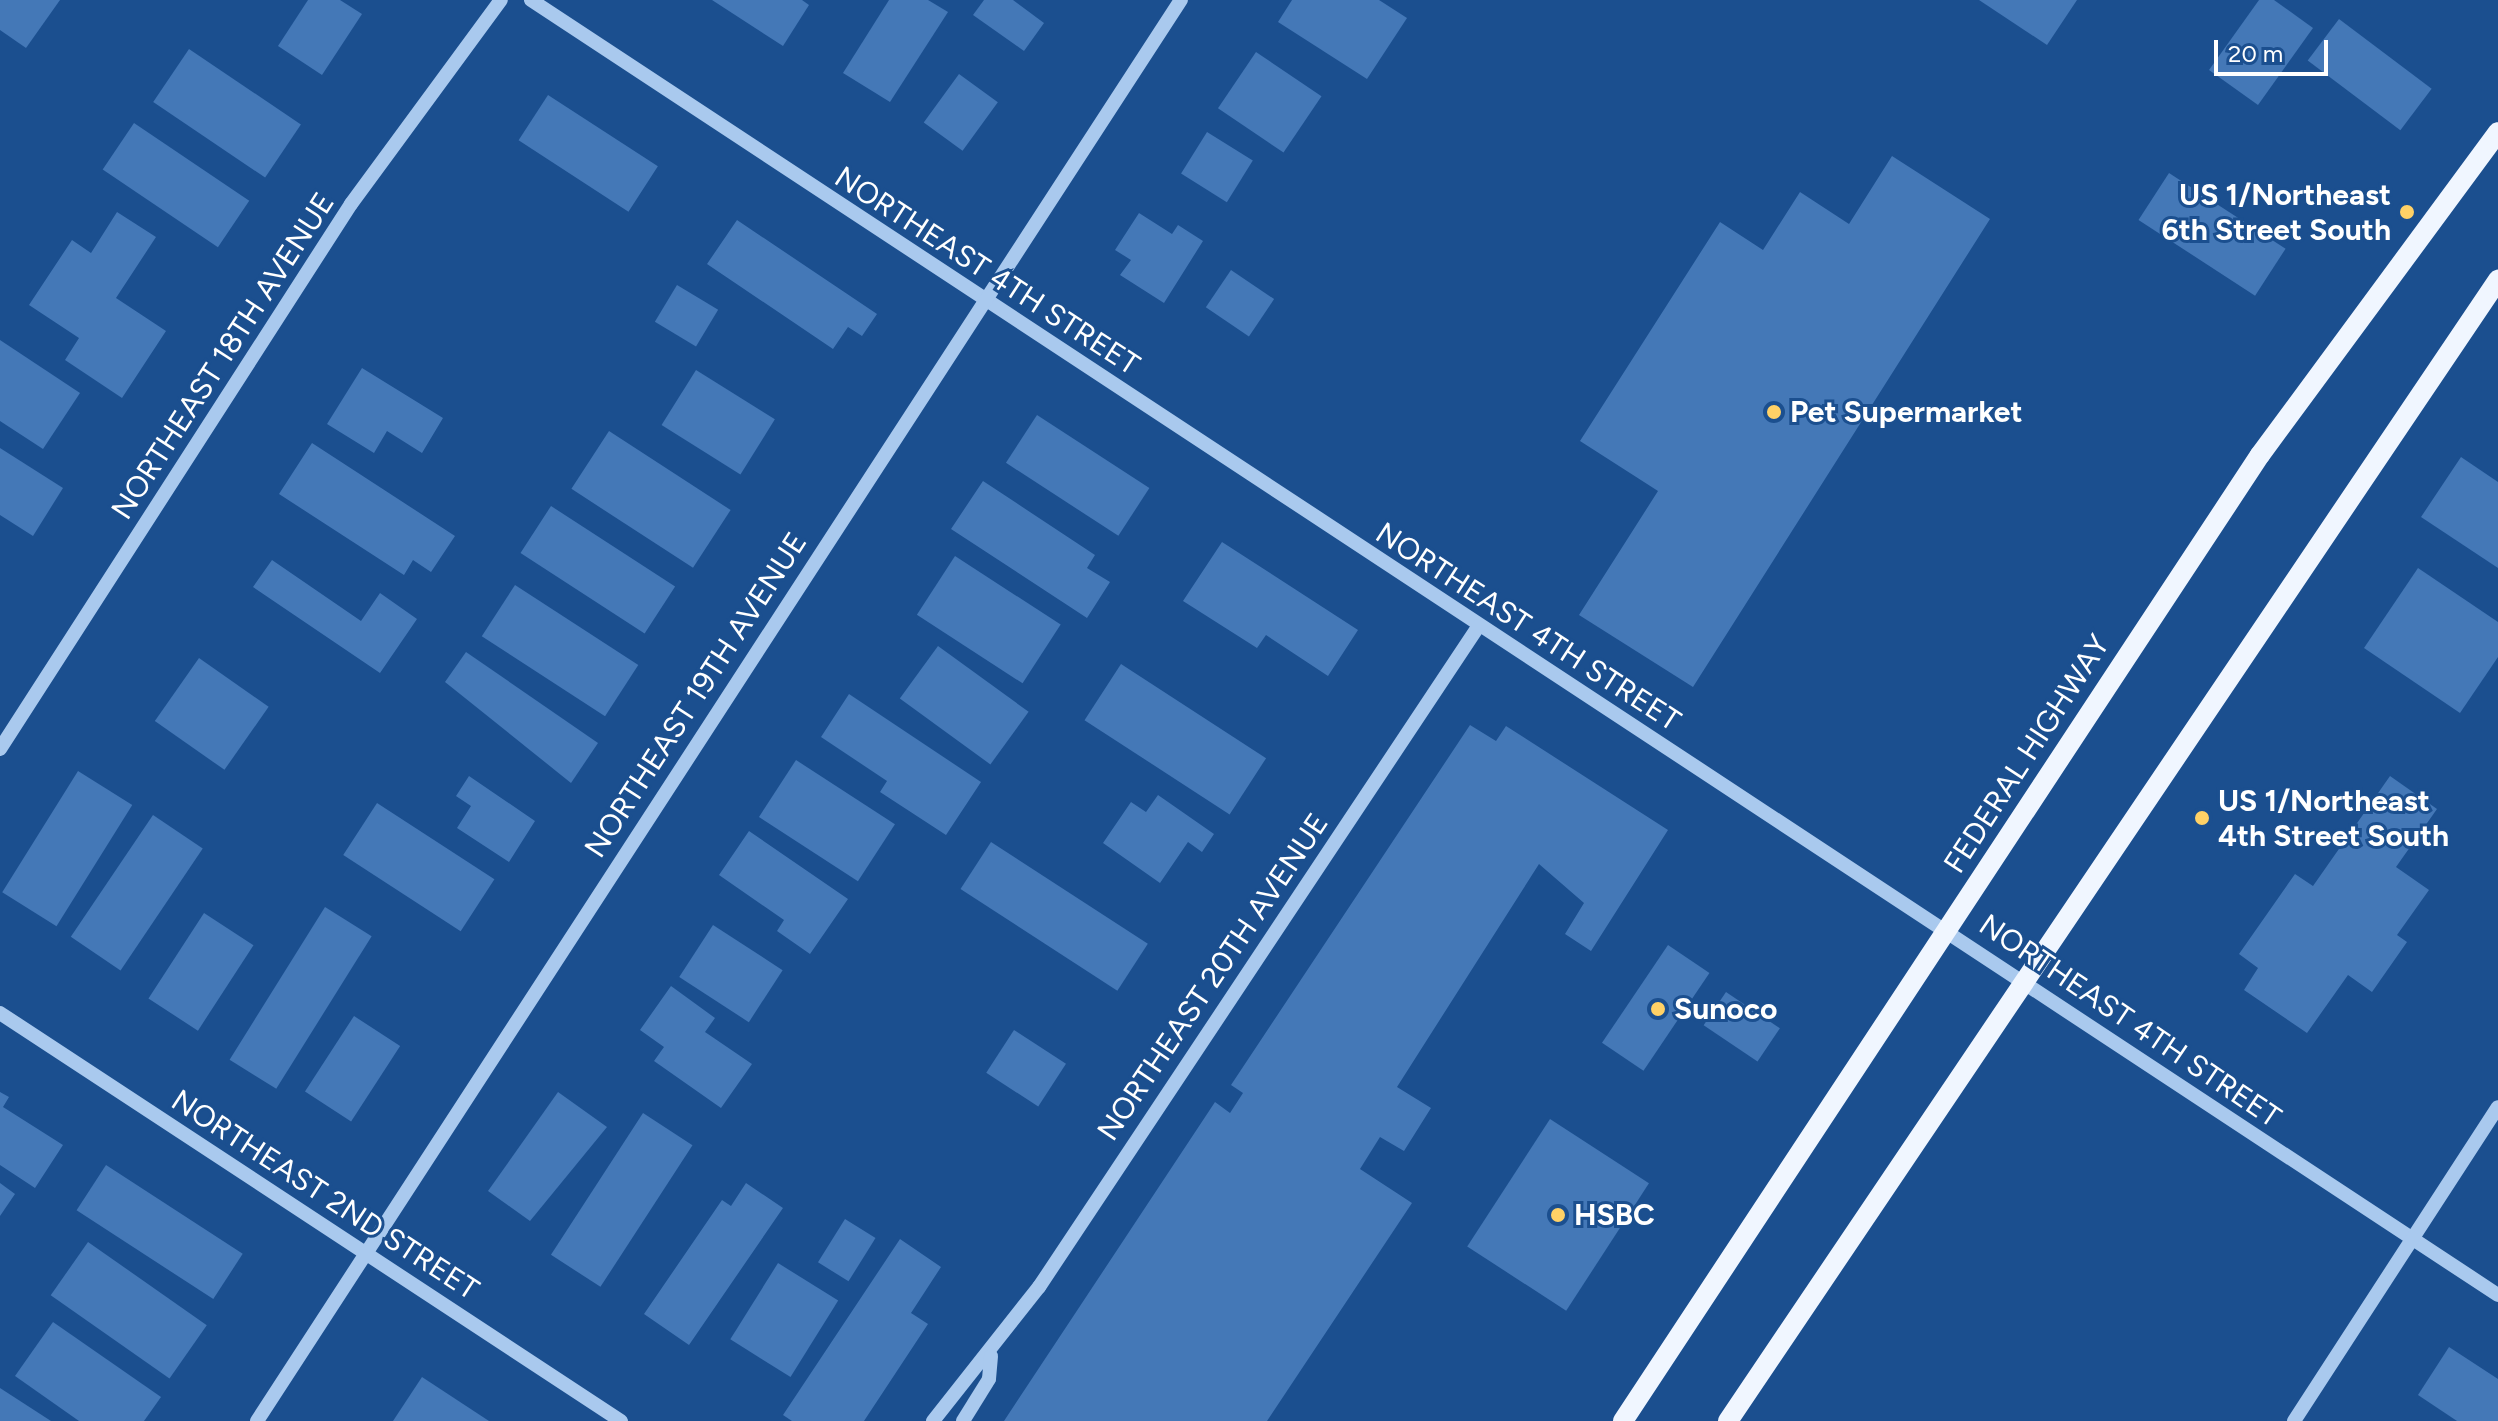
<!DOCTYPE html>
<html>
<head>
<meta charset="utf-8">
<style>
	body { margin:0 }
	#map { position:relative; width:2498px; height:1421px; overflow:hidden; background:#1b4f8f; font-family:Figtree,sans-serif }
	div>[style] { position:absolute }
	.building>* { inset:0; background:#4478b7; transform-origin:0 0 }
	.minor>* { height:14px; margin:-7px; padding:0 7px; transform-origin:7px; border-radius:7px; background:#a9c9ee }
	.major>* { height:20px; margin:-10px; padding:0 10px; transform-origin:10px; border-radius:10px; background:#f0f6ff }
	.dots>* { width:22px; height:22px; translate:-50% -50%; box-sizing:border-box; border:4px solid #1b4f8f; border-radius:50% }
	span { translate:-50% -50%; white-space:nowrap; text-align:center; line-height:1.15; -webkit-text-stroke:6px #1b4f8f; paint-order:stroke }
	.poi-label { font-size:30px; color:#fff; font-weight:700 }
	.right { translate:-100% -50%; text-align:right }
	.left { translate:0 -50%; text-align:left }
	.street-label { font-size:30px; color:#fff }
	.scale { position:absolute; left:2214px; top:40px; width:114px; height:36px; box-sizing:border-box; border:4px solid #fff; border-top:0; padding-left:10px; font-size:24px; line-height:28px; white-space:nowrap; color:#fff; -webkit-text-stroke:6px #1b4f8f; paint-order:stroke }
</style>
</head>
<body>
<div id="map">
	<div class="building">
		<i style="clip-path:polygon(0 0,60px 0,26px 48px,0 30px)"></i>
		<i style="clip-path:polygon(308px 0,340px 0,362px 14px,322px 75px,278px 46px)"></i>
		<i style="clip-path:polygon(712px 0,802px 0,809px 5px,783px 46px)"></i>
		<i style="clip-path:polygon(889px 0,928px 0,948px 12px,890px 102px,843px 73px)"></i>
		<i style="clip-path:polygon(984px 0,1013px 0,1044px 23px,1024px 51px,973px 15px)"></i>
		<i style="clip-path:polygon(1292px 0,1379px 0,1407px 18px,1367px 79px,1278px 22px)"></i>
		<i style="clip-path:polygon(1979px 0,2077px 0,2047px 45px)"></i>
		<i style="clip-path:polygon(2259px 0,2274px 0,2313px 28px,2258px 105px,2209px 70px)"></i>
		<i style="left:2339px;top:19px;width:116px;height:52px;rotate:37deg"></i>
		<i style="left:189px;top:49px;width:135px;height:64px;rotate:34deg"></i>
		<i style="left:1256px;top:52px;width:79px;height:68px;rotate:34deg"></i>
		<i style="left:959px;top:74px;width:48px;height:60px;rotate:36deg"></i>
		<i style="left:548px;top:95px;width:131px;height:54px;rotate:33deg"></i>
		<i style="left:134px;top:123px;width:139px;height:56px;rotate:34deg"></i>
		<i style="left:1207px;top:132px;width:54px;height:49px;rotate:32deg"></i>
		<i style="clip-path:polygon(1892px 156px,1990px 219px,1693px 687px,1579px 615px,1658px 491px,1580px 441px,1720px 222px,1763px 250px,1800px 192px,1849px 224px)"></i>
		<i style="left:2169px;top:173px;width:139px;height:56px;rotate:33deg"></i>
		<i style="clip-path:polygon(117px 212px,156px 237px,116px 298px,166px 331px,122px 398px,65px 360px,79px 338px,29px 305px,72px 240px,91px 253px)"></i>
		<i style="clip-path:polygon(1139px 213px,1172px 234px,1178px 225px,1203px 241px,1164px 303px,1120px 275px,1131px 260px,1115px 250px)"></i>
		<i style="clip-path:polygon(737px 220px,877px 314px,862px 336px,848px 327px,833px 349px,707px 264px)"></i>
		<i style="left:1231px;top:270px;width:52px;height:45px;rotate:34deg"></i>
		<i style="left:677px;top:285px;width:48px;height:43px;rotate:31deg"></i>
		<i style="clip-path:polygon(0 340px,80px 393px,43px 449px,0 421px)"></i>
		<i style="clip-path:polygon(362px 368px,443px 418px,422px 453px,387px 431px,374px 453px,327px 424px)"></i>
		<i style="left:696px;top:370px;width:93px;height:65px;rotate:32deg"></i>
		<i style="left:1037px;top:415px;width:134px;height:57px;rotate:33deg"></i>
		<i style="left:609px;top:431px;width:145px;height:69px;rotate:33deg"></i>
		<i style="clip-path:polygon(312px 443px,455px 536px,431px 572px,413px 560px,404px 575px,279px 494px)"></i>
		<i style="clip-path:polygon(0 448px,63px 488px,33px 536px,0 515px)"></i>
		<i style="clip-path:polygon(2461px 457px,2498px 482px,2498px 568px,2421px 517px)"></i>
		<i style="clip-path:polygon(983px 481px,1095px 555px,1087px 568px,1110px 582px,1087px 618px,951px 529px)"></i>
		<i style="left:551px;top:506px;width:148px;height:56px;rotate:33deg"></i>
		<i style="clip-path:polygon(1222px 542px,1358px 630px,1328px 676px,1266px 635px,1257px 648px,1183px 601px)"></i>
		<i style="left:955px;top:556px;width:126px;height:70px;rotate:33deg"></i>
		<i style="clip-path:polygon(272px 560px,361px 621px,380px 593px,417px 619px,380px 673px,253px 587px)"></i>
		<i style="clip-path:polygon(2418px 568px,2498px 622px,2498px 657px,2460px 713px,2364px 648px)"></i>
		<i style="left:515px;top:585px;width:147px;height:61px;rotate:33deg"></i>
		<i style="left:938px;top:646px;width:112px;height:65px;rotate:36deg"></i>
		<i style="clip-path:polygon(466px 652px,598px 743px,571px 783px,445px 682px)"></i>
		<i style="left:199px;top:658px;width:85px;height:77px;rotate:35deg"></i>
		<i style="left:1121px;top:664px;width:173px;height:67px;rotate:33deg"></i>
		<i style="clip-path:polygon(849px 694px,981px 782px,946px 835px,880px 792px,887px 781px,821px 737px)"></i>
		<i style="clip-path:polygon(1470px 725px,1496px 741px,1506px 726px,1668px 830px,1591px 951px,1565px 934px,1584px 903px,1539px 864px,1397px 1087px,1431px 1108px,1404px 1151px,1380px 1137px,1360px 1169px,1412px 1203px,1267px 1421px,1004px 1421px,1215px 1102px,1230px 1113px,1243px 1093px,1231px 1085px)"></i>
		<i style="left:796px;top:760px;width:118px;height:68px;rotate:33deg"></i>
		<i style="left:78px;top:771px;width:64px;height:143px;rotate:32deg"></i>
		<i style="clip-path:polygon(469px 776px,535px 821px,509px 862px,457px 828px,471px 806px,456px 796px)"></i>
		<i style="clip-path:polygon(2390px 776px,2437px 809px,2396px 867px,2429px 890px,2397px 935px,2407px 942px,2372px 992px,2348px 975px,2307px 1033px,2244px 990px,2258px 968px,2239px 954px,2295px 874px,2313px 886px)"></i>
		<i style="clip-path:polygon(1158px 795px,1214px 834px,1202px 852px,1188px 842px,1160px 883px,1103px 843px,1131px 802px,1146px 812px)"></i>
		<i style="left:377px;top:803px;width:140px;height:62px;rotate:33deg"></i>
		<i style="left:153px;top:815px;width:60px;height:147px;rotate:34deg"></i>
		<i style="clip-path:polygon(749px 831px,848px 899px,810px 954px,777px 931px,784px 920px,719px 875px)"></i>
		<i style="left:991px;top:842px;width:187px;height:56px;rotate:33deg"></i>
		<i style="left:325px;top:907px;width:55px;height:180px;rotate:32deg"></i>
		<i style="left:204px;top:913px;width:59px;height:102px;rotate:33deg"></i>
		<i style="left:713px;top:925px;width:83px;height:62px;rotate:33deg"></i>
		<i style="left:1668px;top:945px;width:50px;height:118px;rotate:34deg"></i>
		<i style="clip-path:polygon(671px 986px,715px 1018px,705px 1032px,752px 1064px,721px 1108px,654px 1061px,664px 1047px,640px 1030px)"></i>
		<i style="left:1726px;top:992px;width:65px;height:40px;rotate:34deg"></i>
		<i style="left:354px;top:1016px;width:55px;height:90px;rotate:33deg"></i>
		<i style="left:1014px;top:1030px;width:62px;height:51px;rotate:33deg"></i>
		<i style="clip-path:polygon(0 1092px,9px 1097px,3px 1107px,63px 1145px,35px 1188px,0 1165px)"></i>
		<i style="clip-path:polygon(558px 1092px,607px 1127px,530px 1221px,488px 1191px)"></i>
		<i style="left:643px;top:1113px;width:59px;height:169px;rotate:33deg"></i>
		<i style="left:1550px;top:1119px;width:118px;height:152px;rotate:33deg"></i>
		<i style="left:106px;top:1165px;width:163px;height:54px;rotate:33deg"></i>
		<i style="clip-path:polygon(0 1183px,15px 1194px,0 1216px)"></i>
		<i style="clip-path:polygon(746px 1183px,783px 1208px,689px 1345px,644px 1314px,722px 1200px,731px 1206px)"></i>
		<i style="left:845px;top:1219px;width:36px;height:51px;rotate:32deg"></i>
		<i style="clip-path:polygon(900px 1239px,941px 1267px,911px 1313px,928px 1324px,864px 1421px,792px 1421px,783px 1415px)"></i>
		<i style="left:88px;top:1242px;width:145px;height:65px;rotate:35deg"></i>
		<i style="left:778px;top:1263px;width:71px;height:90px;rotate:32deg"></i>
		<i style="clip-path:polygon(53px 1322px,161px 1397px,144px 1421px,79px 1421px,15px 1376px)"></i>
		<i style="clip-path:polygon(2449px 1347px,2498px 1379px,2498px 1421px,2457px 1421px,2418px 1395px)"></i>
		<i style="clip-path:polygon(422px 1377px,489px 1421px,393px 1421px)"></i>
		<i style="clip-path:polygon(0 1388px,51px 1421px,0 1421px)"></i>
	</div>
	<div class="minor">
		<i style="left:531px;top:0;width:2355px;rotate:33.36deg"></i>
		<i style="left:0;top:749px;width:648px;rotate:-57.22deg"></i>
		<i style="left:351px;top:204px;width:253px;rotate:-53.7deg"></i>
		<i style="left:0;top:1013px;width:743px;rotate:33.31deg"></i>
		<i style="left:257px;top:1421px;width:1695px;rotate:-56.97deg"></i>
		<i style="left:933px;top:1421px;width:171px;rotate:-51.7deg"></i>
		<i style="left:1039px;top:1287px;width:793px;rotate:-56.37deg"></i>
		<i style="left:963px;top:1421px;width:49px;rotate:-58.2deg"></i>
		<i style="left:989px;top:1379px;width:23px;rotate:-85deg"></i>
		<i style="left:2294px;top:1421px;width:374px;rotate:-57deg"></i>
	</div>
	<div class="major">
		<i style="left:1623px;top:1421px;width:1157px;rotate:-56.6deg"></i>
		<i style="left:2260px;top:455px;width:401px;rotate:-53.6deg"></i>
		<i style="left:1728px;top:1421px;width:1377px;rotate:-55.99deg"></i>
	</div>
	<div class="dots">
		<i style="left:2407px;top:212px;background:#ffd166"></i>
		<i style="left:1774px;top:412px;background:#ffd166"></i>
		<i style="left:2202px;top:818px;background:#ffd166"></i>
		<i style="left:1658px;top:1009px;background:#ffd166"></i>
		<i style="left:1558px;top:1215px;background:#ffd166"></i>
	</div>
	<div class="poi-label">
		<span class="right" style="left:2391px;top:212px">US 1/Northeast<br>6th Street South</span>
		<span class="left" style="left:1790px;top:412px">Pet Supermarket</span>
		<span class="left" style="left:2218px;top:818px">US 1/Northeast<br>4th Street South</span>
		<span class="left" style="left:1674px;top:1009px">Sunoco</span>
		<span class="left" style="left:1574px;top:1215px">HSBC</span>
	</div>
	<div class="street-label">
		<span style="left:987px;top:271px;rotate:33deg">NORTHEAST 4TH STREET</span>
		<span style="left:223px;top:356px;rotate:-57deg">NORTHEAST 18TH AVENUE</span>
		<span style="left:1528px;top:627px;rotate:33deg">NORTHEAST 4TH STREET</span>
		<span style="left:696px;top:695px;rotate:-57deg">NORTHEAST 19TH AVENUE</span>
		<span style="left:2027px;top:754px;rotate:-57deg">FEDERAL HIGHWAY</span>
		<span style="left:1213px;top:977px;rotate:-56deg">NORTHEAST 20TH AVENUE</span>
		<span style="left:2130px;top:1021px;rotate:34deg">NORTHEAST 4TH STREET</span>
		<span style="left:325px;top:1195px;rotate:33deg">NORTHEAST 2ND STREET</span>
	</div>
	<div class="scale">20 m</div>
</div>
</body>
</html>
